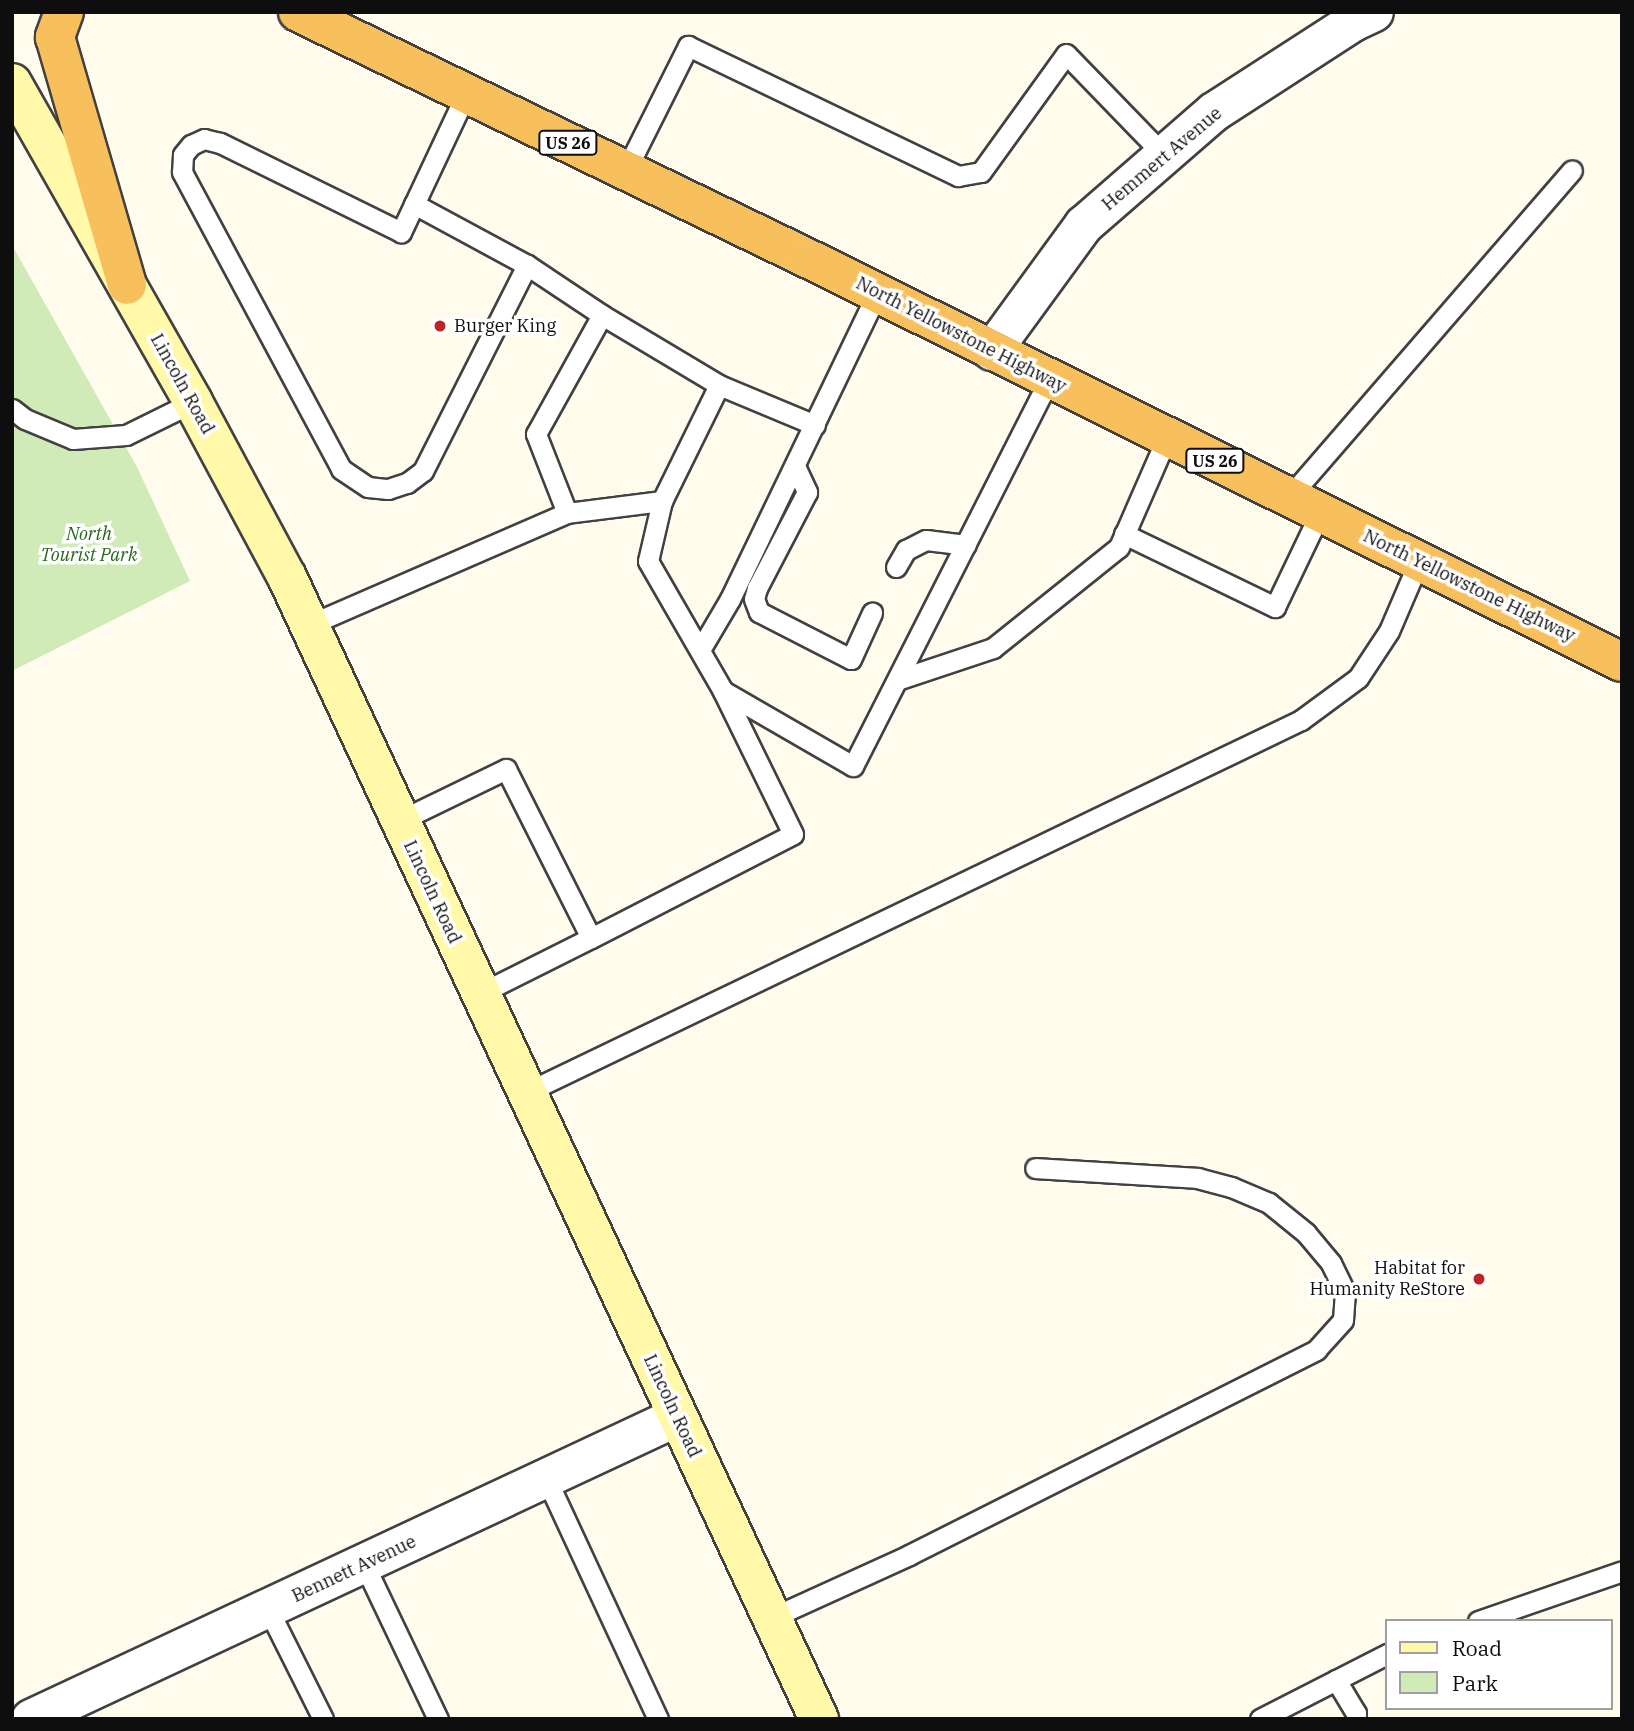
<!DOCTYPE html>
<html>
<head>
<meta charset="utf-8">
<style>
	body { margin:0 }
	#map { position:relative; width:1634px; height:1731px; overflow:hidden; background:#fffcee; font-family:"IBM Plex Serif",serif }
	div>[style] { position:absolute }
	.green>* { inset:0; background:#d0eab8 }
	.roads { filter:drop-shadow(2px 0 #414141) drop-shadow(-2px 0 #414141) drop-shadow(0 2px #414141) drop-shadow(0 -2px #414141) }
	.service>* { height:19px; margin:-9.5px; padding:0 9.5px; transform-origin:9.5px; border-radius:9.5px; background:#fff }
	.minor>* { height:38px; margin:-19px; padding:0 19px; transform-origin:19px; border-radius:19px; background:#fff }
	.tertiary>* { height:38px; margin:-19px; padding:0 19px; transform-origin:19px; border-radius:19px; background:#fff }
	.secondary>* { height:38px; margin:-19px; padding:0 19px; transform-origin:19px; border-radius:19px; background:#fff9a9 }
	.trunk>* { height:38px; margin:-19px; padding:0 19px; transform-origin:19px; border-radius:19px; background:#f8c05d }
	.dots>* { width:19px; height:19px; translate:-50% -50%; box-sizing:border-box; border:4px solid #fff; border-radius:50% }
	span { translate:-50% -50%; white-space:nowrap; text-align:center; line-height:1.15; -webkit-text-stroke:7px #fff; paint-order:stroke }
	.shield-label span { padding:2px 5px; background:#fff; border:2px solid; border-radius:5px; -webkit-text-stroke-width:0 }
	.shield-label { font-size:16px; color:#0e0e0e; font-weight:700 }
	.street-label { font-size:18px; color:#0e0e0e }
	.poi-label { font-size:18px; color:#0e0e0e }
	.left { translate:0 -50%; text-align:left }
	.right { translate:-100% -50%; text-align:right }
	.park-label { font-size:18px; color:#29661d; font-style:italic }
	.frame { position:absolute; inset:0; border:14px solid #0e0e0e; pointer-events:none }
	.legend { position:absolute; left:1385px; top:1619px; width:228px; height:91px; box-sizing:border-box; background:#fff; border:2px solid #9f9f9f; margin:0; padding:9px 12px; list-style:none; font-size:21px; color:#0e0e0e }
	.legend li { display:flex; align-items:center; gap:14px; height:35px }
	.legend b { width:35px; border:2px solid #9f9f9f }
</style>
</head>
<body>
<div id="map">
	<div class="green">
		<i style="clip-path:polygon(12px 245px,137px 467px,190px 581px,12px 671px)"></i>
	</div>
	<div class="roads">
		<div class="service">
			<i style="left:466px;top:94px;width:153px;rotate:115.2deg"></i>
			<i style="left:401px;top:232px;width:202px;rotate:-153.8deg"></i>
			<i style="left:220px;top:143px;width:16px;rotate:-166deg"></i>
			<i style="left:204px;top:139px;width:14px;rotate:155deg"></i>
			<i style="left:191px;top:145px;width:13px;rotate:129deg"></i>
			<i style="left:183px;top:155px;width:17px;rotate:93deg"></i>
			<i style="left:182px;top:172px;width:337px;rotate:61.8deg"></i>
			<i style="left:341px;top:469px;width:32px;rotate:34deg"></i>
			<i style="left:368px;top:487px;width:20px;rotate:6deg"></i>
			<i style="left:388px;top:489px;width:20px;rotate:-18deg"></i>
			<i style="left:407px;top:483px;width:20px;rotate:-37deg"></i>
			<i style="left:423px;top:471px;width:231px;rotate:-63.2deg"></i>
			<i style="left:626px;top:170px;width:139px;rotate:-63.4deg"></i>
			<i style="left:688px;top:46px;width:300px;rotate:25.7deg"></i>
			<i style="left:958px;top:176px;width:23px;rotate:-10deg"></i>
			<i style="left:981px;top:172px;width:145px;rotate:-54.2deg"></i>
			<i style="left:1066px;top:54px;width:141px;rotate:45.9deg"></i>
			<i style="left:414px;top:204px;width:128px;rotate:28.4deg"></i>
			<i style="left:527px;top:265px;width:90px;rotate:33.7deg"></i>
			<i style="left:602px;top:315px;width:136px;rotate:30.9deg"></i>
			<i style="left:719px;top:385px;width:104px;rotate:22.6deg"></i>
			<i style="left:12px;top:409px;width:16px;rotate:38deg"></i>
			<i style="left:25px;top:419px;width:52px;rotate:22.6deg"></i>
			<i style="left:73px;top:439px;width:53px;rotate:-4.3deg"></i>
			<i style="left:126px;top:435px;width:75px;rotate:-26.2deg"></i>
			<i style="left:795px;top:466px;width:29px;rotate:65deg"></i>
			<i style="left:807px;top:492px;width:108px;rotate:117.5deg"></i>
			<i style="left:757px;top:588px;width:11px;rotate:105deg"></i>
			<i style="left:754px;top:599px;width:14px;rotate:69deg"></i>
			<i style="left:759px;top:612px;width:103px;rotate:27.1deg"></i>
			<i style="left:851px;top:659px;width:51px;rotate:-65.5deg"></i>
			<i style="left:1289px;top:497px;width:432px;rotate:-49.1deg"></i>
			<i style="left:567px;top:513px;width:85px;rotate:-111.4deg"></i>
			<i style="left:536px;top:434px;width:136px;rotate:-61deg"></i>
			<i style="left:1124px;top:534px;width:168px;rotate:25.8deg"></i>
			<i style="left:1275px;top:607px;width:104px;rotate:-64.4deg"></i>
			<i style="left:896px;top:567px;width:20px;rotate:-60deg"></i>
			<i style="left:906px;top:550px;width:22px;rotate:-27deg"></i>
			<i style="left:926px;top:540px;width:40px;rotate:7.1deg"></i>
			<i style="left:309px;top:625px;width:281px;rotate:-23.5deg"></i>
			<i style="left:567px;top:513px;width:96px;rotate:-7.2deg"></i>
			<i style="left:662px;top:501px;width:129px;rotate:-63.8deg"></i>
			<i style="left:700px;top:650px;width:59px;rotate:-59.5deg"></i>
			<i style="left:730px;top:599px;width:339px;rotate:-64.3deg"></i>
			<i style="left:900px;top:679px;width:98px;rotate:-18.4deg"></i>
			<i style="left:993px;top:648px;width:161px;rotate:-38.7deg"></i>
			<i style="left:1119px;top:547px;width:120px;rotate:-66.4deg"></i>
			<i style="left:723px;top:691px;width:150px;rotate:30deg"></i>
			<i style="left:853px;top:766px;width:434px;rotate:-63.1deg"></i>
			<i style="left:399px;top:821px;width:119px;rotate:-25.9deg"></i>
			<i style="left:506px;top:769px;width:189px;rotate:63.3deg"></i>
			<i style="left:591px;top:938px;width:227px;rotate:-27.2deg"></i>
			<i style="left:793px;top:834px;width:159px;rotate:-116.1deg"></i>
			<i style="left:723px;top:691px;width:150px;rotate:-120deg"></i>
			<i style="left:648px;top:561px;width:62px;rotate:-76.9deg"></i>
			<i style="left:479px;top:994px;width:125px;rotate:-26.6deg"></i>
			<i style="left:525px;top:1093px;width:861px;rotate:-25.67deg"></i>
			<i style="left:1301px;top:720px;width:71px;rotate:-36.4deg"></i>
			<i style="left:1358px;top:678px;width:56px;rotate:-56.6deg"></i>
			<i style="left:1389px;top:631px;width:76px;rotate:-66.8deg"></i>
			<i style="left:547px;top:1480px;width:264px;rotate:65.1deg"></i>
			<i style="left:364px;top:1564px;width:172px;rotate:64.5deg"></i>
			<i style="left:268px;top:1609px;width:123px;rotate:63.4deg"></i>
			<i style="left:771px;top:1618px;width:152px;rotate:-24.5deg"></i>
			<i style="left:909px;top:1555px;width:456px;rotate:-26.7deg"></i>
			<i style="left:1316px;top:1350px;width:40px;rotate:-48deg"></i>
			<i style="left:1343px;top:1320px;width:28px;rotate:-86deg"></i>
			<i style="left:1345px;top:1292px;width:32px;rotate:-116deg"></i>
			<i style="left:1331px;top:1263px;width:39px;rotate:-130deg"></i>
			<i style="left:1306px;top:1233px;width:48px;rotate:-141deg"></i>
			<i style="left:1269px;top:1203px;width:41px;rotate:-157.2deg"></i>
			<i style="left:1231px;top:1187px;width:34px;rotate:-165deg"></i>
			<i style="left:1198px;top:1178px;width:163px;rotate:-176.5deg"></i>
			<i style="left:1478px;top:1621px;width:152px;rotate:-19.1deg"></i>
			<i style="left:1336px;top:1680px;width:39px;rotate:59deg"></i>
			<i style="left:1356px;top:1713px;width:6px;rotate:90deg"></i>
			<i style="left:1260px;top:1719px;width:143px;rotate:-27.1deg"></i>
		</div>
		<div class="minor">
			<i style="left:31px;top:1719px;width:713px;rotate:-25.06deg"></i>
		</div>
		<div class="tertiary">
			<i style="left:992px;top:351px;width:156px;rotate:-53.9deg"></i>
			<i style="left:1084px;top:225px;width:172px;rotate:-41deg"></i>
			<i style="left:1214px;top:112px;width:166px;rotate:-32.9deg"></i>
			<i style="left:1353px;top:22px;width:23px;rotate:-25deg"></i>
		</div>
		<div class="secondary">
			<i style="left:12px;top:83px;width:367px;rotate:60.4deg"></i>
			<i style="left:193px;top:402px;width:199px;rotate:61.8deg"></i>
			<i style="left:287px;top:577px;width:1260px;rotate:65.02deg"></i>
		</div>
		<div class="trunk">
			<i style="left:64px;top:12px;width:27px;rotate:110deg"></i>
			<i style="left:55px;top:37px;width:258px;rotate:73.8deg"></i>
			<i style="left:298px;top:12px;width:568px;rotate:25.8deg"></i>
			<i style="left:809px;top:259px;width:907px;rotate:26.37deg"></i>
		</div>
	</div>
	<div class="dots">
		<i style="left:440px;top:326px;background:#bf2425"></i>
		<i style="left:1479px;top:1279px;background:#bf2425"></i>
	</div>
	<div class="shield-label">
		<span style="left:568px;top:143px">US 26</span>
		<span style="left:1215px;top:461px">US 26</span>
	</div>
	<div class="street-label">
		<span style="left:1162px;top:159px;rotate:-40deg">Hemmert Avenue</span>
		<span style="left:961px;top:335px;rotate:27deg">North Yellowstone Highway</span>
		<span style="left:182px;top:384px;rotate:61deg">Lincoln Road</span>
		<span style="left:1469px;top:586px;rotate:26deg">North Yellowstone Highway</span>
		<span style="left:432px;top:892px;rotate:65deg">Lincoln Road</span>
		<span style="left:672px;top:1406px;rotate:65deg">Lincoln Road</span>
		<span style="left:354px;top:1569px;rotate:-25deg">Bennett Avenue</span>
	</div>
	<div class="poi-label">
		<span class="left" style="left:454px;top:326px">Burger King</span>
		<span class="right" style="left:1465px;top:1279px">Habitat for<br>Humanity ReStore</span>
	</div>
	<div class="park-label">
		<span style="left:89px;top:545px">North<br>Tourist Park</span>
	</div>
	<div class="frame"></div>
	<ul class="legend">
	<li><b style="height:9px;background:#fff9a9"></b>Road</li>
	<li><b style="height:19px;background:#d0eab8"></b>Park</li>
	</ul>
</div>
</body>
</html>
